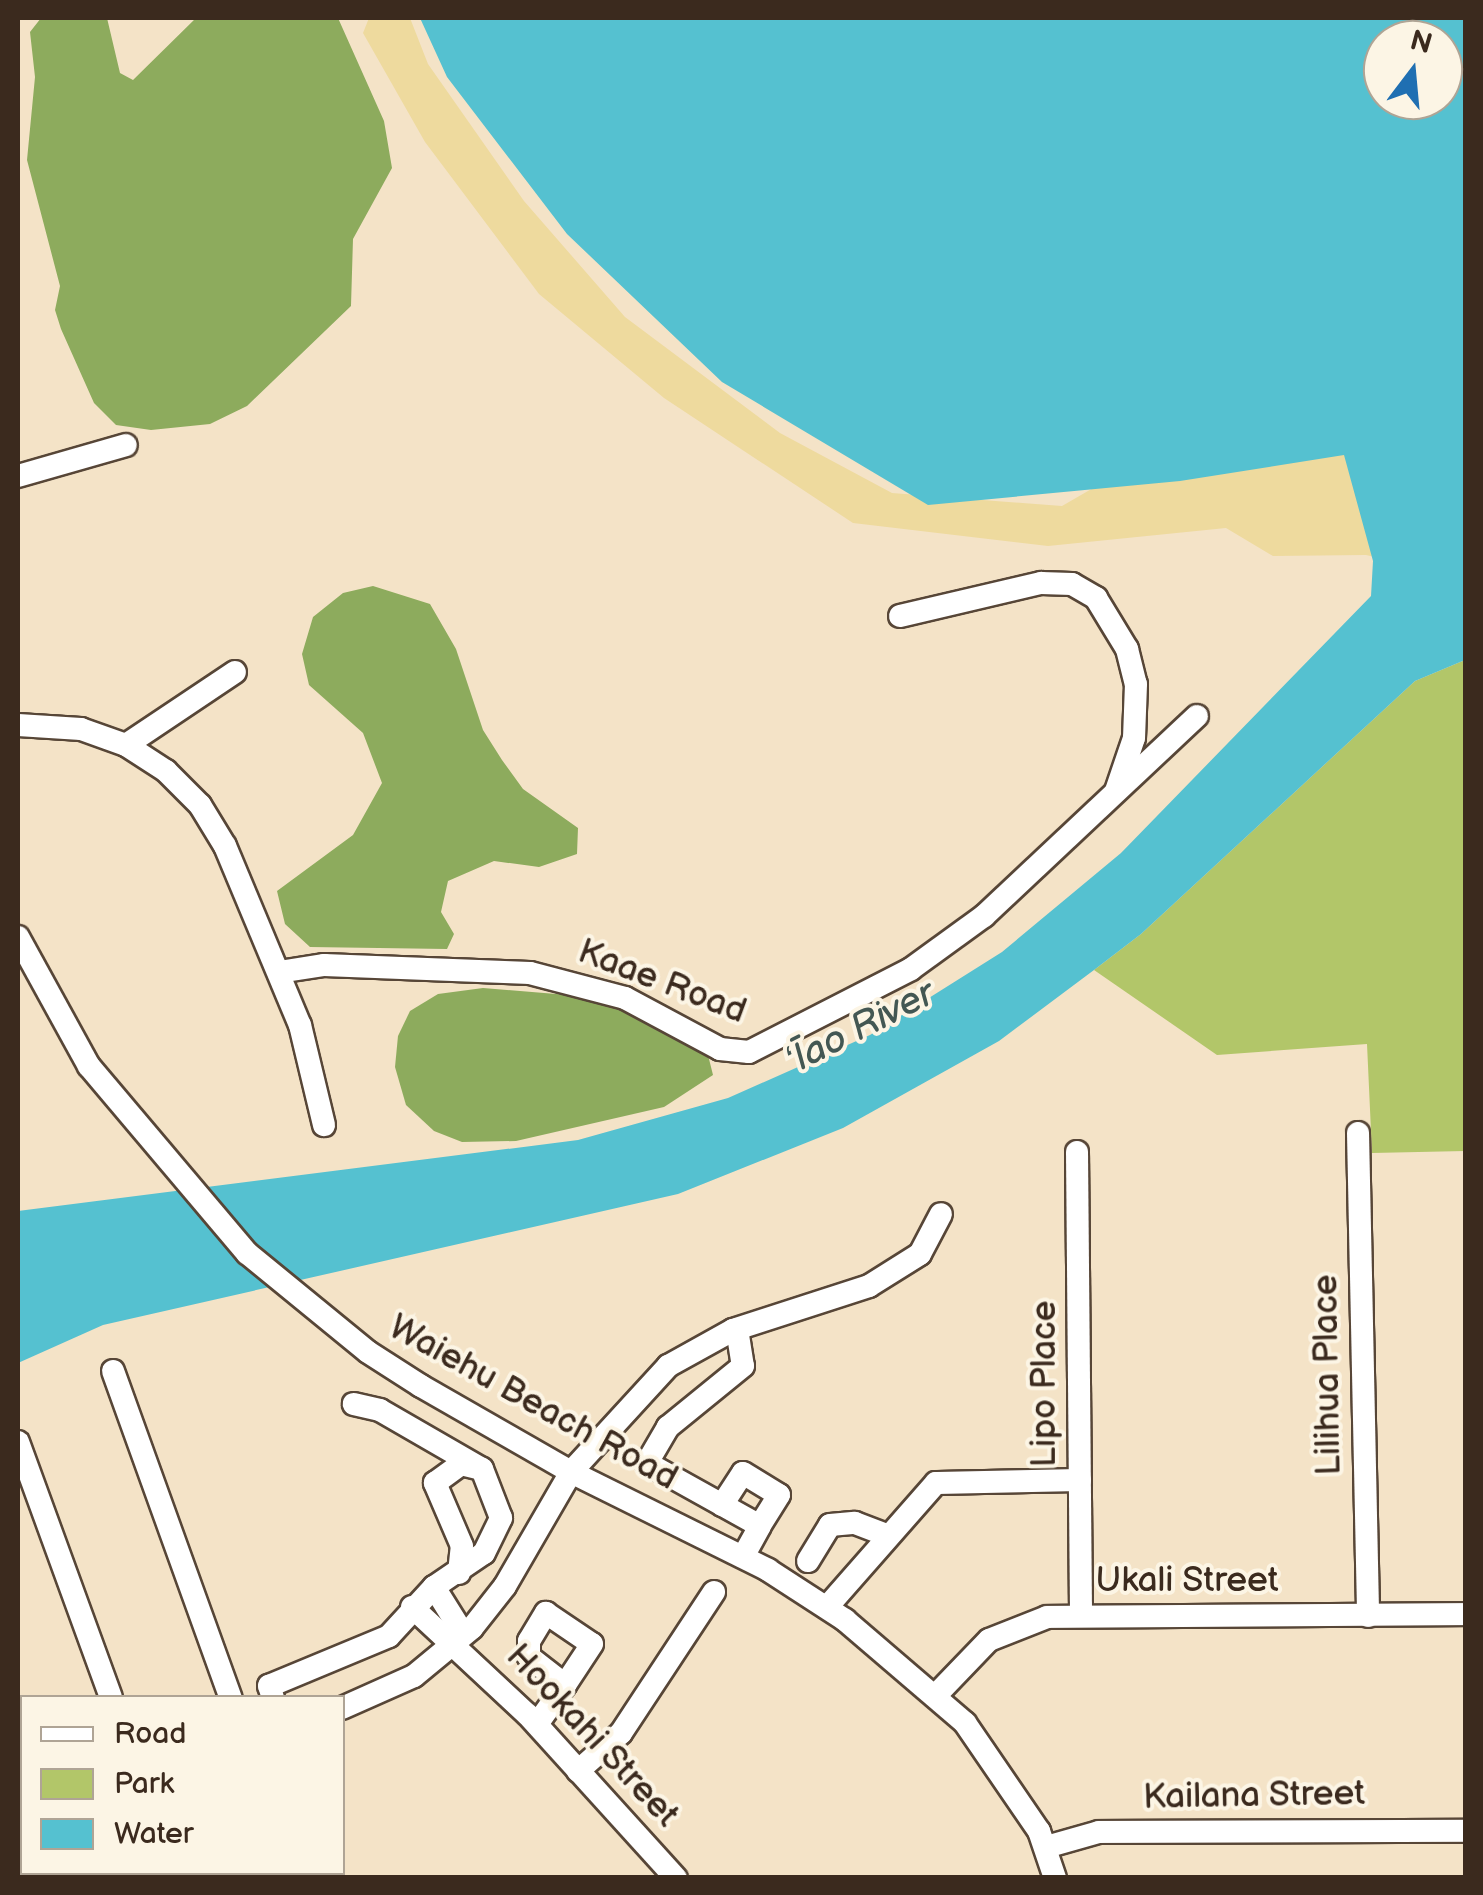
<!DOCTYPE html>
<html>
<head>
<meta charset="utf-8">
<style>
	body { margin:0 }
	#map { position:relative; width:1483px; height:1895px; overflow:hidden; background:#f4e3c7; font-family:"Balsamiq Sans",sans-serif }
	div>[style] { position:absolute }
	.green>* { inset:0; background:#b2c669 }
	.forest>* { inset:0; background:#8dab5d }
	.sand>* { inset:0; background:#eeda9e }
	.water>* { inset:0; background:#55c1d0 }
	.roads { filter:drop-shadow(2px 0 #574637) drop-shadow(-2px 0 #574637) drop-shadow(0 2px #574637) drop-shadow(0 -2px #574637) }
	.minor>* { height:22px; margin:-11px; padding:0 11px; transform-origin:11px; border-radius:11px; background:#fff }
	span { translate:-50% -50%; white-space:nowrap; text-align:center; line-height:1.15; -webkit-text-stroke:8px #fcf5e5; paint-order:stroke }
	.street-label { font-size:35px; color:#3b2a1e }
	.water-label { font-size:38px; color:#435753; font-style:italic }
	.frame { position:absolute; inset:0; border:20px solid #3b2a1e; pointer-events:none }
	.legend { position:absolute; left:20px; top:1695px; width:325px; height:180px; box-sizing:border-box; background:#fcf5e5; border:2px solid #afa495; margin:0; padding:12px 18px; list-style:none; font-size:30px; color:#3b2a1e }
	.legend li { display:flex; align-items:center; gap:20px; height:50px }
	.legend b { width:50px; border:2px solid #afa495 }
	.north { position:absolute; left:1363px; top:20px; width:100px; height:100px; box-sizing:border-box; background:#fcf5e5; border:2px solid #afa495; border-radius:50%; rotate:16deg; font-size:28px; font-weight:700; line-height:40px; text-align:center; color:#3b2a1e }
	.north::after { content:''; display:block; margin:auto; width:35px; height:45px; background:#1f6fb2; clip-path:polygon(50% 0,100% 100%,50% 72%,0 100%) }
</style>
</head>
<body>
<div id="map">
	<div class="green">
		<i style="clip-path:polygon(1465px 660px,1465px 1151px,1372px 1153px,1367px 1044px,1217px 1055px,1094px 970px,1141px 934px,1415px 681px)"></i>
	</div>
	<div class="forest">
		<i style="clip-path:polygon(41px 18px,107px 18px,120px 73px,133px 80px,196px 18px,338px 18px,384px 121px,392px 168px,353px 239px,351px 306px,247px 406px,210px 424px,151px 430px,116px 425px,94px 403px,61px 329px,55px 310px,60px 286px,27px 160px,35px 77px,30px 32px)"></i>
		<i style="clip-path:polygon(373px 586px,430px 604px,456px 649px,483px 730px,502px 760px,523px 789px,578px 828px,577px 854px,539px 867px,494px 861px,448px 881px,441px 912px,454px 934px,447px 949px,310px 947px,285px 924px,277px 891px,353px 835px,382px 783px,363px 733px,309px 685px,302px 654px,313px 617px,343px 593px)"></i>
		<i style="clip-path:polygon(483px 988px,592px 997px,643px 1011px,708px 1055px,713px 1075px,664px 1107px,516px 1141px,462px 1142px,434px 1131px,406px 1105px,395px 1067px,398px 1036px,410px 1011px,438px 994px)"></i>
	</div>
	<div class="sand">
		<i style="clip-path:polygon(369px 18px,410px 18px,428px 64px,524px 201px,625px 317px,780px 433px,892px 493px,1062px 506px,1152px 454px,1302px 328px,1436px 571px,1366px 555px,1273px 556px,1226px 528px,1048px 546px,853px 523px,664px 398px,539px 294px,425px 142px,363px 33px)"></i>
	</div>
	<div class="water">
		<i style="clip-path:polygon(evenodd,420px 18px,1465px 18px,1465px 660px,1415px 681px,1141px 934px,1094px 970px,999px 1041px,843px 1128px,678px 1194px,103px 1325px,18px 1363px,18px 1211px,578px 1140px,728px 1098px,870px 1035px,1002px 952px,1121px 853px,1371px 596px,1373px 561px,1344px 455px,1180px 481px,928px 505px,722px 382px,567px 234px,447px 77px,420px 18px,1383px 40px,1443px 40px,1443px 100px,1383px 100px,1383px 40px)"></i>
	</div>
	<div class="roads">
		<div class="minor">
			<i style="left:18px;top:476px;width:112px;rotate:-16deg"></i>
			<i style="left:900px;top:616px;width:145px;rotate:-13.2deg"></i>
			<i style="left:1041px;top:583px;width:31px;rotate:2deg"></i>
			<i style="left:1072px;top:584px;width:28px;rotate:30deg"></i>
			<i style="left:1096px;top:598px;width:60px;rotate:58.7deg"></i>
			<i style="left:1127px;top:649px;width:36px;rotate:76deg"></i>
			<i style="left:1136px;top:684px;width:54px;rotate:92.1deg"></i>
			<i style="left:1134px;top:738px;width:56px;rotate:108.8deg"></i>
			<i style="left:18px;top:725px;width:63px;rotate:3.6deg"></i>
			<i style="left:81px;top:729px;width:48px;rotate:19.6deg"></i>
			<i style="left:126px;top:745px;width:48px;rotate:33deg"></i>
			<i style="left:166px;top:771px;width:48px;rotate:45deg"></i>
			<i style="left:200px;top:805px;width:48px;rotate:58.6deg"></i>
			<i style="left:225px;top:846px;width:194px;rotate:67.3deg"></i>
			<i style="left:300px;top:1025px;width:103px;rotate:76.5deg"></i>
			<i style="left:126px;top:745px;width:131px;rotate:-33.8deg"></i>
			<i style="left:18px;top:937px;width:147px;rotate:61.2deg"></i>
			<i style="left:89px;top:1066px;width:245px;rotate:49.8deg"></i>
			<i style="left:247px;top:1253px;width:156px;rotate:39.3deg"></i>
			<i style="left:368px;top:1352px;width:63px;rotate:32.7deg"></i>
			<i style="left:421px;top:1386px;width:173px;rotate:29.8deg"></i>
			<i style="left:571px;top:1472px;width:220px;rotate:26.4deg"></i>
			<i style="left:768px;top:1570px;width:92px;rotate:33deg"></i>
			<i style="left:845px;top:1620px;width:158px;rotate:40.6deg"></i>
			<i style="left:965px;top:1723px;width:131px;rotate:55.6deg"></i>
			<i style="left:1039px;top:1831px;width:50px;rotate:71.2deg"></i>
			<i style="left:279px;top:972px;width:46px;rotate:-8.8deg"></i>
			<i style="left:324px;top:965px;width:206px;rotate:2.2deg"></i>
			<i style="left:530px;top:973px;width:98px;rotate:14.7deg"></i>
			<i style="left:625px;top:998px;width:108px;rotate:28.2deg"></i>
			<i style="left:720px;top:1049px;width:29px;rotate:6deg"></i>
			<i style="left:749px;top:1052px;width:182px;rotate:-27.1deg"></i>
			<i style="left:911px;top:969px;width:90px;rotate:-36deg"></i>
			<i style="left:984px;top:916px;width:292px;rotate:-43.2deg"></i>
			<i style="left:1358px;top:1133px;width:483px;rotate:88.8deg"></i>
			<i style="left:1077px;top:1152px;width:464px;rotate:89.5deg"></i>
			<i style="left:737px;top:1329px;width:37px;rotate:81deg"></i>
			<i style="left:743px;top:1366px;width:97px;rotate:140.9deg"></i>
			<i style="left:668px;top:1427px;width:42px;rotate:120.3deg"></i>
			<i style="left:647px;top:1463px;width:129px;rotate:29.1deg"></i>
			<i style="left:760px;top:1526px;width:35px;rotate:119deg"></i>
			<i style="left:113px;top:1371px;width:348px;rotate:70.2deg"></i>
			<i style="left:18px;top:1442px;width:272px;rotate:70deg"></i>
			<i style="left:722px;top:1505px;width:38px;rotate:-57deg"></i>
			<i style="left:743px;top:1473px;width:42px;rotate:31.4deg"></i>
			<i style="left:779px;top:1495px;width:36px;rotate:122deg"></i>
			<i style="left:808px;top:1561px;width:42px;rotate:-58.6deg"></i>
			<i style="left:830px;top:1525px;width:25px;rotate:-5deg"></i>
			<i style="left:855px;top:1523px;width:33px;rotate:21deg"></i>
			<i style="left:459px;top:1573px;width:27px;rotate:-84deg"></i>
			<i style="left:462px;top:1546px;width:69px;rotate:-113.2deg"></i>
			<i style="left:435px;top:1483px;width:32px;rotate:-36deg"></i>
			<i style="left:461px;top:1464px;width:16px;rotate:14deg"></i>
			<i style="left:434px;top:1587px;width:47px;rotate:58deg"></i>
			<i style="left:459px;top:1627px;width:16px;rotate:97deg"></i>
			<i style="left:412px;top:1607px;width:158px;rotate:43deg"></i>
			<i style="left:528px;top:1715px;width:220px;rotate:47.8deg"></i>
			<i style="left:827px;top:1607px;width:165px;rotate:-48.7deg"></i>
			<i style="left:936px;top:1483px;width:144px;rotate:-1.2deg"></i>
			<i style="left:937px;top:1694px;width:75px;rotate:-46.1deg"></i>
			<i style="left:989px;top:1640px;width:62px;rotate:-21.6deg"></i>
			<i style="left:1047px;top:1617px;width:419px;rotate:-0.4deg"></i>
			<i style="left:273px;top:1698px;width:13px;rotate:-108deg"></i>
			<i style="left:269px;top:1686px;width:130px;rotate:-22.6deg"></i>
			<i style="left:389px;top:1636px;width:67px;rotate:-47.4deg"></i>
			<i style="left:434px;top:1587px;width:60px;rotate:-34.2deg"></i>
			<i style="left:484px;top:1553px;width:39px;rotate:-64deg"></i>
			<i style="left:501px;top:1518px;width:53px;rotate:-111.2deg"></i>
			<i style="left:482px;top:1469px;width:118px;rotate:-150deg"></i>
			<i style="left:380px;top:1410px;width:27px;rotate:-167deg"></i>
			<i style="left:342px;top:1708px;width:79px;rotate:-24deg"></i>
			<i style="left:414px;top:1676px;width:75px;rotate:-39.6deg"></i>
			<i style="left:472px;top:1628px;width:53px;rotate:-51.8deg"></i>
			<i style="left:505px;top:1586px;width:132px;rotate:-59.9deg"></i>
			<i style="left:571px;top:1472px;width:144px;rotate:-47.5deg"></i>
			<i style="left:668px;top:1366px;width:74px;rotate:-29deg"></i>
			<i style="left:733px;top:1330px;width:143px;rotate:-17.9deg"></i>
			<i style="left:869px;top:1286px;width:60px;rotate:-32.1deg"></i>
			<i style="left:920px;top:1254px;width:45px;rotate:-62.3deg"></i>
			<i style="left:537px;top:1724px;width:48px;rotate:-54.3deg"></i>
			<i style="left:565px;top:1685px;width:46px;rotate:-142.1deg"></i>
			<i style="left:529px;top:1657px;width:16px;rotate:-90deg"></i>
			<i style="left:529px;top:1641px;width:33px;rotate:-59deg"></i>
			<i style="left:546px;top:1613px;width:55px;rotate:34deg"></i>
			<i style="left:592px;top:1644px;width:49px;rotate:123.4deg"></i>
			<i style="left:578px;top:1771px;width:57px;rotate:-41.5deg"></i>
			<i style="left:621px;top:1733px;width:169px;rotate:-56.6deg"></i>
			<i style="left:18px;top:1828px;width:4px;rotate:-27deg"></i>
			<i style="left:1046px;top:1847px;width:55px;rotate:-15.8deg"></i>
			<i style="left:1099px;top:1832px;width:367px;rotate:-0.2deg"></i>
		</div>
	</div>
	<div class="street-label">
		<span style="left:662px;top:982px;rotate:21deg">Kaae Road</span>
		<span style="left:1328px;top:1375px;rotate:-91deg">Lilihua Place</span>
		<span style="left:1045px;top:1384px;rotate:-90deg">Lipo Place</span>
		<span style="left:533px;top:1403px;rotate:29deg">Waiehu Beach Road</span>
		<span style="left:1187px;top:1581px">Ukali Street</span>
		<span style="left:592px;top:1736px;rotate:47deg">Hookahi Street</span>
		<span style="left:1254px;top:1796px;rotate:-1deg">Kailana Street</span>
	</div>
	<div class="water-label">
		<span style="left:860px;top:1028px;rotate:-27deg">ʻĪao River</span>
	</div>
	<div class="frame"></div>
	<ul class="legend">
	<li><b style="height:12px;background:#fff"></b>Road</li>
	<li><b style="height:28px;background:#b2c669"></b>Park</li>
	<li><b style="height:28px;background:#55c1d0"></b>Water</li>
	</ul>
	<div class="north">N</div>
</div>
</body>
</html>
